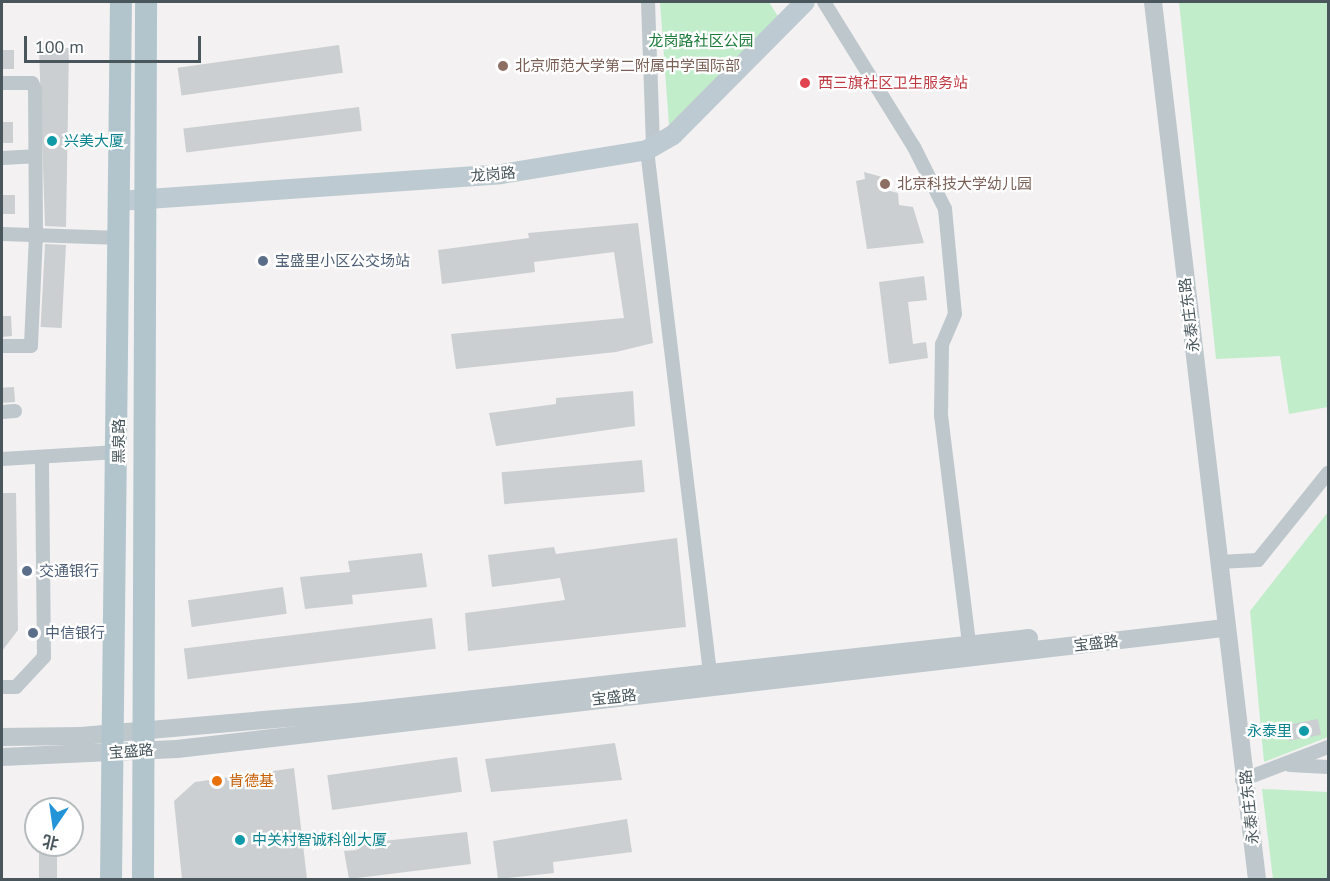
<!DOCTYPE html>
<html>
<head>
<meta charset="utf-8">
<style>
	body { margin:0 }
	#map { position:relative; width:1330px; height:881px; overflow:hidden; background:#f3f1f1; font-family:"PT Sans","Noto Sans SC",sans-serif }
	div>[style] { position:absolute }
	.green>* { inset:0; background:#c2edcb }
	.building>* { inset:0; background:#cbcfd2; transform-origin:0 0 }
	.minor>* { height:14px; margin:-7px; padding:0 7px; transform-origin:7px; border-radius:7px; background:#bdc7cc }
	.tertiary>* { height:18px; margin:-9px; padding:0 9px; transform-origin:9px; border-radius:9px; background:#bdc7cc }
	.secondary>* { height:20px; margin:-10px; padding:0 10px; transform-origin:10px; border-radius:10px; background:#bdcad1 }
	.primary>* { height:22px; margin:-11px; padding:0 11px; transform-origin:11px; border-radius:11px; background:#b2c5cd }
	.dots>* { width:16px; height:16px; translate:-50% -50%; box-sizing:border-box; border:3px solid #fff; border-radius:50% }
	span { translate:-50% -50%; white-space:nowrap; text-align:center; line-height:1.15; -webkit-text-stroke:4.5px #fff; paint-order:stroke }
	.park-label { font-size:15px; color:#1d7b3b }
	.education-label { font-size:15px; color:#785e54 }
	.left { translate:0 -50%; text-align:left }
	.health-label { font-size:15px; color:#be3a42 }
	.culture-label { font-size:15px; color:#0d838f }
	.right { translate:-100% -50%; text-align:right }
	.street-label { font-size:15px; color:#49575d }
	.service-label { font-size:15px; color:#4e5e75 }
	.food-label { font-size:15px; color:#c56008 }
	.frame { position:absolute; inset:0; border:3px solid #49575d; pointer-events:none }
	.north { position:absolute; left:24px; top:797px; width:60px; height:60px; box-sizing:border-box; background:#fff; border:2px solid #b6bcbe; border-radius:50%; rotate:193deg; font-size:16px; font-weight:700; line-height:24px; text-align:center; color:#49575d }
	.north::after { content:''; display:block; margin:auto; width:21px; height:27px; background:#2494d9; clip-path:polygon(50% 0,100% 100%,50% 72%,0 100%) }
	.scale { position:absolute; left:24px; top:36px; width:177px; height:27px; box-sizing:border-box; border:3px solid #49575d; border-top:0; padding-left:8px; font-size:18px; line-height:21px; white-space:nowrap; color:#49575d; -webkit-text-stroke:4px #fff; paint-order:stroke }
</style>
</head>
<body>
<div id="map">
	<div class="green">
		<i style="clip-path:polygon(660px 2px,769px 2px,779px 18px,669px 125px)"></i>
		<i style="clip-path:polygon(1179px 2px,1328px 2px,1328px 407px,1289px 414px,1280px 356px,1216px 359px)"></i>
		<i style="clip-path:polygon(1328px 512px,1328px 737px,1264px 762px,1250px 611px)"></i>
		<i style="clip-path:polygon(1262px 789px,1328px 792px,1328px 879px,1273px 879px)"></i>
	</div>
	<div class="building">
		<i style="left:339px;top:45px;width:28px;height:163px;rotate:82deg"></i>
		<i style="clip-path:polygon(39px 47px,69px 48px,66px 227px,45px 226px)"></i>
		<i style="left:2px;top:50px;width:12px;height:19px"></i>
		<i style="left:359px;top:107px;width:24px;height:177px;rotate:83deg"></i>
		<i style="left:2px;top:122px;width:11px;height:21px"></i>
		<i style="clip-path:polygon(864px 172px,882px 177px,882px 189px,898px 193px,899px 205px,913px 207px,924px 243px,867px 249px,856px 181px,865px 179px)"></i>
		<i style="left:2px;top:195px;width:13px;height:19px"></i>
		<i style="clip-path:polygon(638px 223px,653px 343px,616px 352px,456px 369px,451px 334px,624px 318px,614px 252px,534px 262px,535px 272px,442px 284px,438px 250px,529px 238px,528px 233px)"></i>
		<i style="left:45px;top:244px;width:21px;height:83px;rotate:3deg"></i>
		<i style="clip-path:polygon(924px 276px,927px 300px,908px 302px,913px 344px,926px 342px,928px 358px,889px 364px,879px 282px)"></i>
		<i style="clip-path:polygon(2px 316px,11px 316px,12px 336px,2px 337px)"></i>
		<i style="left:14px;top:387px;width:15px;height:12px;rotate:86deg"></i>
		<i style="clip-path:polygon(633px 391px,635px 426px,496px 446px,489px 413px,556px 404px,556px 398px)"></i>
		<i style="left:642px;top:460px;width:32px;height:141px;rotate:85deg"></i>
		<i style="clip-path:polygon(2px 493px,16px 493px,18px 630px,2px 651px)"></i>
		<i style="clip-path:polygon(677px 538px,686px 627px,468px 651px,465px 613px,565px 600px,560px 578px,492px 587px,488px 555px,554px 547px,556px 554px)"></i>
		<i style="clip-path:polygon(422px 553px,427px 587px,352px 595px,353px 604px,305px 609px,300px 577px,350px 572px,348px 561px)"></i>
		<i style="left:283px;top:587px;width:27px;height:96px;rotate:82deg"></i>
		<i style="left:432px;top:618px;width:31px;height:250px;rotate:83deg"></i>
		<i style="left:1318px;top:719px;width:16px;height:33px;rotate:79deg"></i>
		<i style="clip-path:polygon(615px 743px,622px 780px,491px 792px,485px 759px)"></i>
		<i style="left:457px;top:757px;width:35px;height:131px;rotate:82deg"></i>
		<i style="clip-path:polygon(294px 768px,307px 879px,182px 879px,174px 801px,195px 782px)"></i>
		<i style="clip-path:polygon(627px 819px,632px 852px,553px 862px,554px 873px,498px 879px,493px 841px)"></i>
		<i style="clip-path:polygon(467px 832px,471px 864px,349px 879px,344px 851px,357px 850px,355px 844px)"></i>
		<i style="left:39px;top:845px;width:18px;height:34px"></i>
	</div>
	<div class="minor">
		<i style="left:648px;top:2px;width:145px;rotate:88deg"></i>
		<i style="left:824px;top:2px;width:171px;rotate:58.2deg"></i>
		<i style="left:914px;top:147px;width:69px;rotate:63.4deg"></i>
		<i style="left:945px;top:209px;width:105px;rotate:84.6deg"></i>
		<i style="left:955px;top:314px;width:33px;rotate:113deg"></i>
		<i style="left:942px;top:344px;width:71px;rotate:90.8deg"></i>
		<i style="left:941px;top:415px;width:231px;rotate:83deg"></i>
		<i style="left:2px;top:83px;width:30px"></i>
		<i style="left:32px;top:83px;width:7px;rotate:63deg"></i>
		<i style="left:35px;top:89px;width:146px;rotate:89.6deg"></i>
		<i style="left:36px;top:235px;width:111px;rotate:92.6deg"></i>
		<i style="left:31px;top:346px;width:29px;rotate:180deg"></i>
		<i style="left:647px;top:150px;width:527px;rotate:83.13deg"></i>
		<i style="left:2px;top:158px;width:33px;rotate:-3deg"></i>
		<i style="left:2px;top:234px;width:119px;rotate:1.9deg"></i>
		<i style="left:2px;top:412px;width:13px;rotate:-4deg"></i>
		<i style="left:2px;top:459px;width:116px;rotate:-3.5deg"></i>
		<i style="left:1218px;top:562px;width:40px;rotate:-2.9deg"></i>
		<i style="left:1258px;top:560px;width:112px;rotate:-51.2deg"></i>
		<i style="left:2px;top:687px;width:14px"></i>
		<i style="left:16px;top:687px;width:41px;rotate:-47deg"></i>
		<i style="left:44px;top:657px;width:199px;rotate:-90.6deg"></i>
		<i style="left:1290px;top:765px;width:38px;rotate:3deg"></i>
		<i style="left:1242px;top:780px;width:92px;rotate:-21deg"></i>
	</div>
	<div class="tertiary">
		<i style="left:1153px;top:2px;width:884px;rotate:83.24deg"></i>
		<i style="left:2px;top:737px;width:79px;rotate:-0.7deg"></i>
		<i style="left:81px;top:736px;width:276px;rotate:-5deg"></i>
		<i style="left:356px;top:712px;width:677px;rotate:-6.27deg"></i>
		<i style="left:2px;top:757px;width:175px;rotate:-2.6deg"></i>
		<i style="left:177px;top:749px;width:1055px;rotate:-6.59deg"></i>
	</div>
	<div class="secondary">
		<i style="left:119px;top:201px;width:383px;rotate:-4deg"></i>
		<i style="left:501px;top:174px;width:148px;rotate:-9.3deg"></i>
		<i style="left:647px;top:150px;width:30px;rotate:-30deg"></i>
		<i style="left:673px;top:135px;width:187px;rotate:-45.2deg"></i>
	</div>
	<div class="primary">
		<i style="left:111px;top:880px;width:878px;rotate:-89.35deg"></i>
		<i style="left:143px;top:880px;width:878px;rotate:-89.8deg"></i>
	</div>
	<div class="dots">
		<i style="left:503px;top:66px;background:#8d6e63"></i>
		<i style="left:805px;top:83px;background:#e0444e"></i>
		<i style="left:52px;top:141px;background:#0f9aa8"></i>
		<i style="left:885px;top:184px;background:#8d6e63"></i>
		<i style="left:263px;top:261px;background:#5c6f8a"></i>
		<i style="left:27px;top:571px;background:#5c6f8a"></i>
		<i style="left:33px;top:633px;background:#5c6f8a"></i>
		<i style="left:1304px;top:731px;background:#0f9aa8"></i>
		<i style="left:217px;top:781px;background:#e8710a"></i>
		<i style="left:240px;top:840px;background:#0f9aa8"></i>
	</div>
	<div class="park-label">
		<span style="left:701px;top:41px">龙岗路社区公园</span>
	</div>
	<div class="education-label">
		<span class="left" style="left:515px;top:66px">北京师范大学第二附属中学国际部</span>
		<span class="left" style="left:897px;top:184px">北京科技大学幼儿园</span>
	</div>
	<div class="health-label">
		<span class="left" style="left:818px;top:83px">西三旗社区卫生服务站</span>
	</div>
	<div class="culture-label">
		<span class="left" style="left:64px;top:141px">兴美大厦</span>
		<span class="right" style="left:1292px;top:731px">永泰里</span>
		<span class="left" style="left:252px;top:840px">中关村智诚科创大厦</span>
	</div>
	<div class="street-label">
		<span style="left:493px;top:174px;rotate:-5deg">龙岗路</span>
		<span style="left:1189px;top:315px;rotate:-97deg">永泰庄东路</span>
		<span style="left:119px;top:441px;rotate:-90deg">黑泉路</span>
		<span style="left:1096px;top:643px;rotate:-6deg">宝盛路</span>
		<span style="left:614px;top:697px;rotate:-6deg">宝盛路</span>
		<span style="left:131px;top:751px;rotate:-4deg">宝盛路</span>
		<span style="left:1249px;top:807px;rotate:-96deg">永泰庄东路</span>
	</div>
	<div class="service-label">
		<span class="left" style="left:275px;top:261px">宝盛里小区公交场站</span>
		<span class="left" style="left:39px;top:571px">交通银行</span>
		<span class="left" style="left:45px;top:633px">中信银行</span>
	</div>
	<div class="food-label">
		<span class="left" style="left:229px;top:781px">肯德基</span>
	</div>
	<div class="frame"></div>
	<div class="north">北</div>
	<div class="scale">100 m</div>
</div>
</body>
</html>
